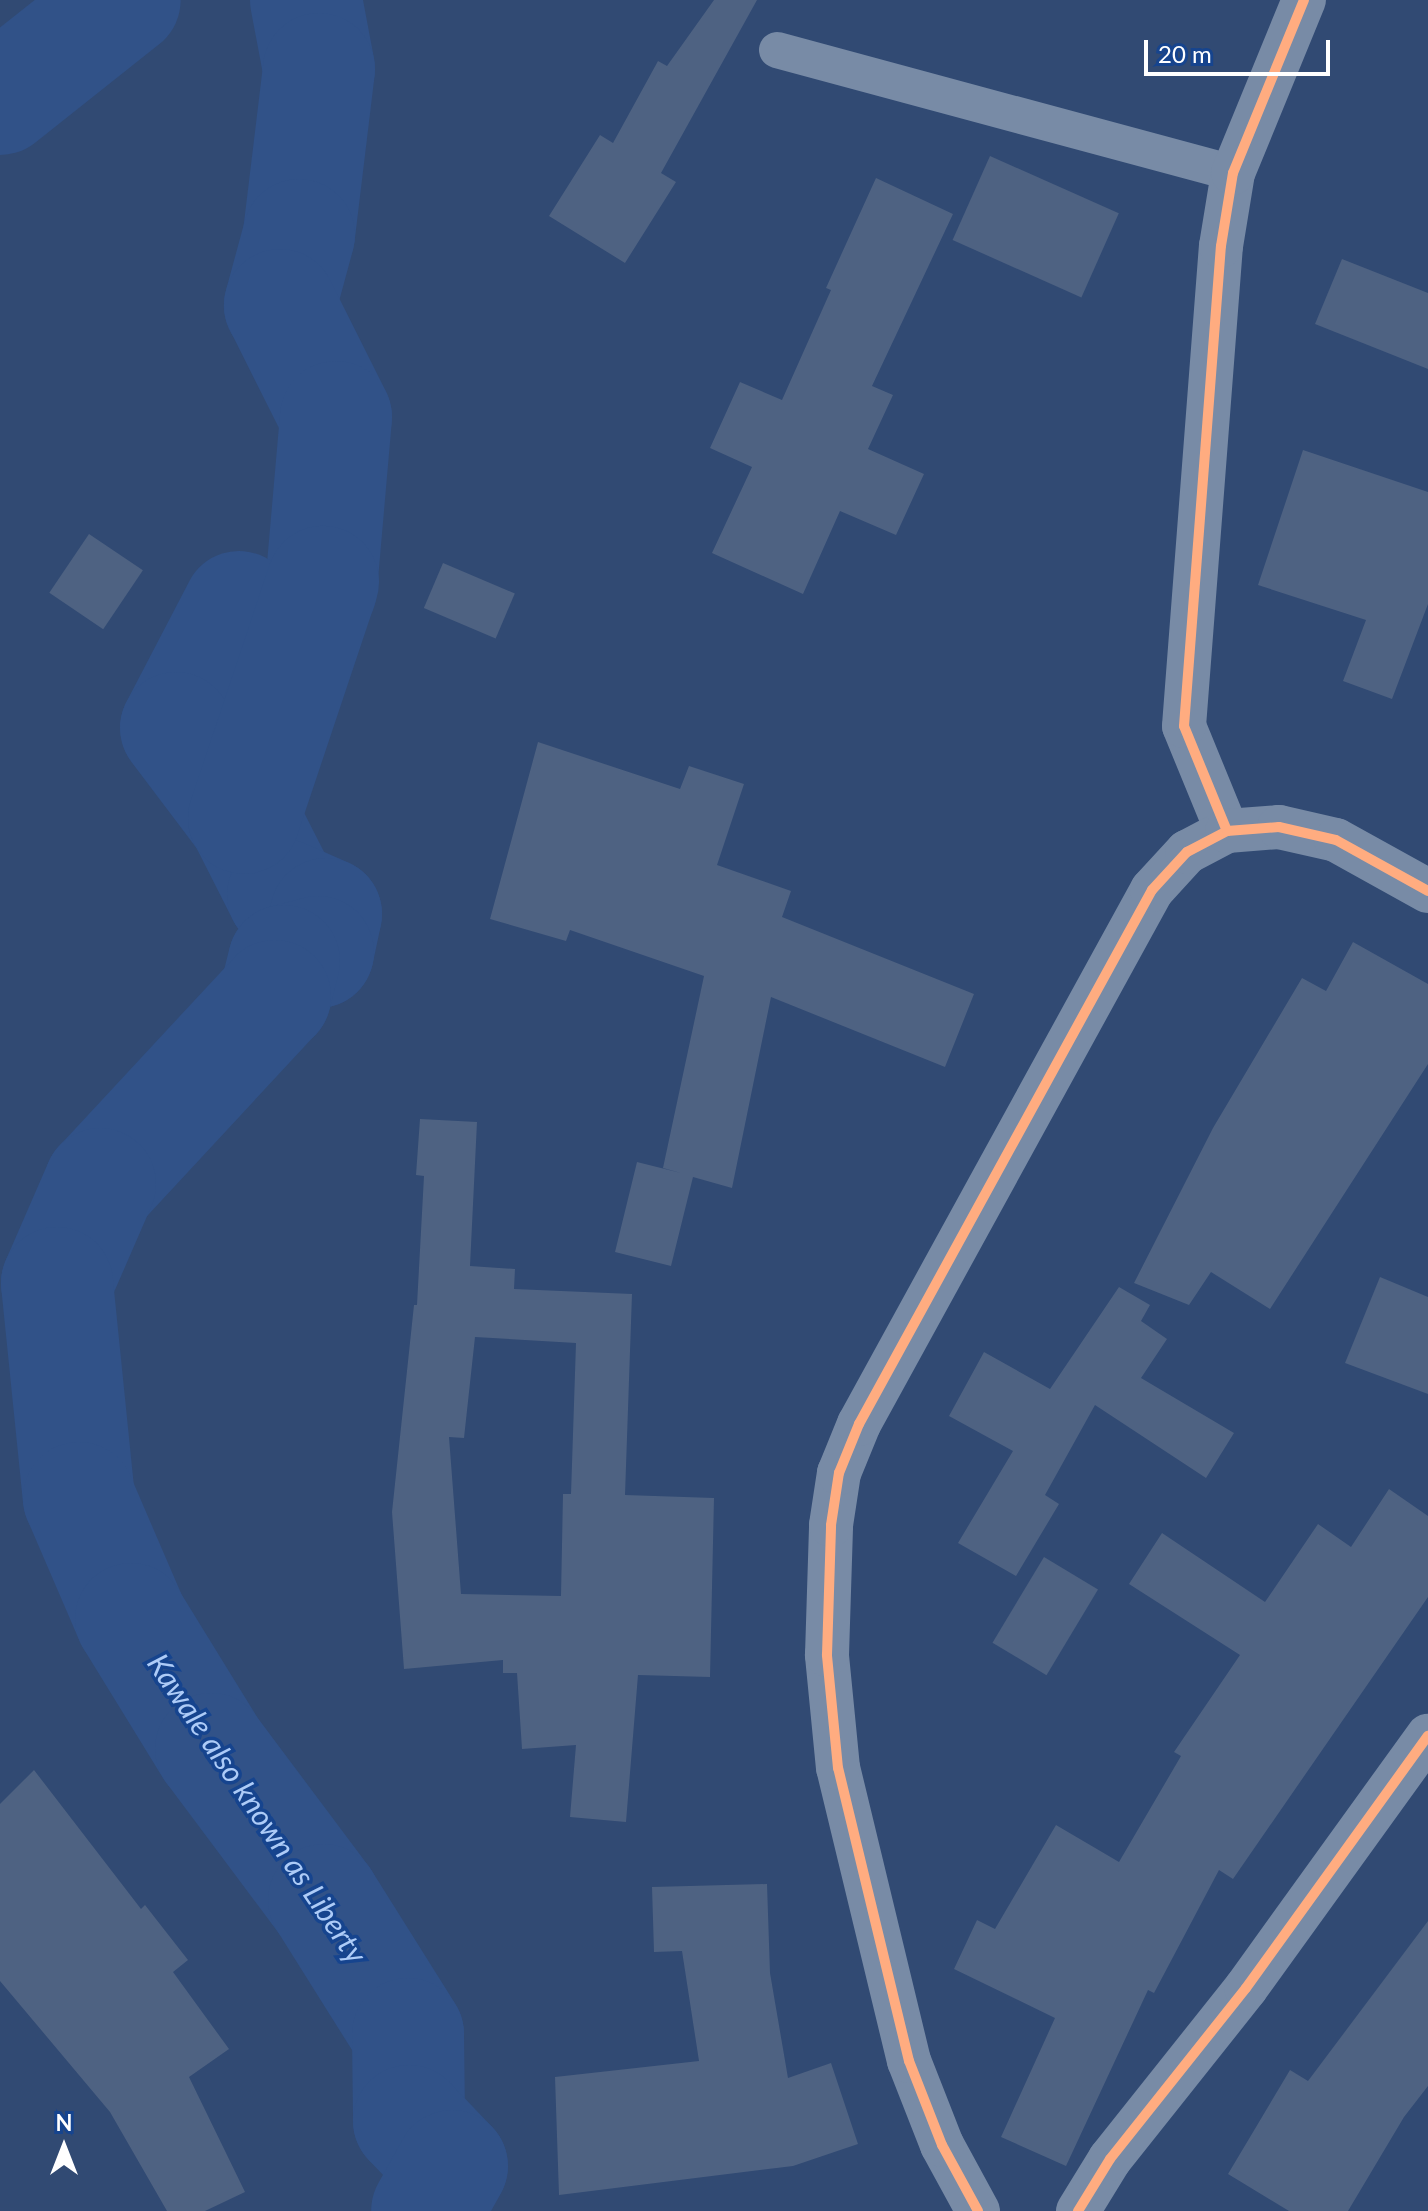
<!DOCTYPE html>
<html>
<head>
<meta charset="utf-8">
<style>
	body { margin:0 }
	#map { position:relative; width:1428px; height:2211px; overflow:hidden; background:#314a73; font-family:Lato,sans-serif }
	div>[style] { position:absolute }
	.river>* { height:112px; margin:-56px; padding:0 56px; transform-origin:56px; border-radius:56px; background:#315288 }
	.building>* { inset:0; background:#4e6282; transform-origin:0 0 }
	.service>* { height:36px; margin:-18px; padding:0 18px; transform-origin:18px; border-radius:18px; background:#788ba6 }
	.minor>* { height:44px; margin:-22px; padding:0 22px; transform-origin:22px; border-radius:22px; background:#788ba6 }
	.cycleway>* { height:10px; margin:-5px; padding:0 5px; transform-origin:5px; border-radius:5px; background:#ffac80 }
	span { translate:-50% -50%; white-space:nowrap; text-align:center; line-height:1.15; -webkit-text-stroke:7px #16448e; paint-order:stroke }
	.water-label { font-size:30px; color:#adcbf7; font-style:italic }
	.north { position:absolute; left:24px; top:2107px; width:80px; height:80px; -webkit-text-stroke:6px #16448e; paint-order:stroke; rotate:0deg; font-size:22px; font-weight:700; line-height:32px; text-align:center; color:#fff }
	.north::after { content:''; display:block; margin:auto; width:28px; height:36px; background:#fff; clip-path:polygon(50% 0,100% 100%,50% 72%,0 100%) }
	.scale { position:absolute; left:1144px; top:40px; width:186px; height:36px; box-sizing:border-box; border:4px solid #fff; border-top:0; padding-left:10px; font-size:24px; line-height:28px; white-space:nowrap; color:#fff; -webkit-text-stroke:6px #16448e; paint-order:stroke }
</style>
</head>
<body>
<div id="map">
	<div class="river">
		<i style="left:306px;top:0;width:70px;rotate:79.3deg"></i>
		<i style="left:319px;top:69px;width:167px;rotate:96.9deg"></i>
		<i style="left:299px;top:235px;width:73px;rotate:105.2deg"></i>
		<i style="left:280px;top:305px;width:125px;rotate:63.4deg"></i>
		<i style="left:336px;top:417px;width:173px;rotate:95deg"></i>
		<i style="left:0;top:99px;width:159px;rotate:-38.4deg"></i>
		<i style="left:239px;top:607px;width:136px;rotate:117.5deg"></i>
		<i style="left:176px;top:728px;width:113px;rotate:52.9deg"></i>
		<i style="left:244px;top:818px;width:86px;rotate:63.1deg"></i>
		<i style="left:283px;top:895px;width:47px;rotate:23.8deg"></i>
		<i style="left:326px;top:914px;width:39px;rotate:102deg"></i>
		<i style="left:318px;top:952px;width:35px;rotate:165deg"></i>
		<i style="left:284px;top:961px;width:36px;rotate:104deg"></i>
		<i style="left:275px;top:996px;width:257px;rotate:132.9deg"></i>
		<i style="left:100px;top:1184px;width:108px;rotate:113.5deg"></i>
		<i style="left:57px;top:1283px;width:216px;rotate:84.2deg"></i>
		<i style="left:79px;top:1498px;width:132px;rotate:66.7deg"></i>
		<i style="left:131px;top:1619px;width:153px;rotate:58.4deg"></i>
		<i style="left:211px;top:1749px;width:189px;rotate:53.2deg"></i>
		<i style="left:324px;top:1900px;width:158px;rotate:57.9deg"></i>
		<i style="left:408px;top:2034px;width:87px;rotate:89.3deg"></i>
		<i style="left:409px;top:2121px;width:62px;rotate:46.3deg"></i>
		<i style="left:452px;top:2166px;width:51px;rotate:119.1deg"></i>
		<i style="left:244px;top:818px;width:249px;rotate:-71.5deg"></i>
	</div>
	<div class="building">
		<i style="clip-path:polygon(714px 0,757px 0,661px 173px,676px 182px,625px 263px,549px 216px,600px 135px,613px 143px,658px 61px,667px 66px)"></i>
		<i style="left:990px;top:156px;width:141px;height:92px;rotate:24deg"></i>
		<i style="clip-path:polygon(876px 178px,953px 214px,872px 386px,893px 395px,868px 449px,924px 474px,896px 535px,840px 511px,803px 594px,712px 553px,752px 467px,710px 448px,740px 382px,782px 400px,831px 290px,826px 288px)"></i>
		<i style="clip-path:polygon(1342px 259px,1428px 293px,1428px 369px,1315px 324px)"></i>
		<i style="clip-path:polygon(1303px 450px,1428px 492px,1428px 604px,1392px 699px,1343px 681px,1366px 620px,1258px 585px)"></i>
		<i style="left:89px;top:534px;width:65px;height:71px;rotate:34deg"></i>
		<i style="left:443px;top:563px;width:78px;height:49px;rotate:23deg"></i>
		<i style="clip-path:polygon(538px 742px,680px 789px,689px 766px,744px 784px,717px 865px,791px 891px,782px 917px,974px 994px,945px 1067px,771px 997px,732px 1188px,693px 1177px,671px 1266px,615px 1252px,637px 1162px,681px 1173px,663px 1168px,704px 976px,570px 930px,566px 941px,490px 919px)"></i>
		<i style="clip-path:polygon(1353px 942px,1428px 984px,1428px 1064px,1270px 1309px,1211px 1272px,1189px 1305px,1134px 1283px,1213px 1128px,1302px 978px,1326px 991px)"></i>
		<i style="clip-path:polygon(evenodd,420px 1119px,477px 1122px,470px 1266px,515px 1269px,514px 1289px,632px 1294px,625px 1495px,714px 1498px,710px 1677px,638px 1675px,626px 1822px,570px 1817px,576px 1745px,522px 1749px,517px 1673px,503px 1673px,503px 1660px,404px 1669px,392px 1512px,414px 1305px,417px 1305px,424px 1176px,416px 1175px,420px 1119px,475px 1337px,576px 1343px,571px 1494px,563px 1494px,561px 1596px,461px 1594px,449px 1437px,464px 1438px,475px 1337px)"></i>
		<i style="clip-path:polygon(1380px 1277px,1428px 1297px,1428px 1394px,1345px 1363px)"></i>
		<i style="clip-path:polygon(1119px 1287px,1150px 1305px,1141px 1321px,1167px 1339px,1141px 1378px,1234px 1433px,1206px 1478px,1095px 1405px,1045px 1495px,1059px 1504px,1016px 1576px,958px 1543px,1013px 1451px,949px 1416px,984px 1352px,1050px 1389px)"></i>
		<i style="clip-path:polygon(1389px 1489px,1428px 1516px,1428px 1597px,1233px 1879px,1219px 1870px,1154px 1993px,1148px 1990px,1066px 2166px,1001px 2137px,1055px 2018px,954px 1969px,977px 1920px,995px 1929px,1056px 1825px,1119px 1862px,1181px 1756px,1174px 1752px,1240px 1655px,1129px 1584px,1162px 1533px,1265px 1602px,1318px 1524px,1351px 1547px)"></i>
		<i style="left:1044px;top:1557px;width:63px;height:100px;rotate:31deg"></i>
		<i style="clip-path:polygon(34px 1770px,141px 1909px,145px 1905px,188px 1960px,173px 1972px,229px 2049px,189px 2077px,245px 2192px,205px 2211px,167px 2211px,110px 2112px,0 1981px,0 1804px)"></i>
		<i style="clip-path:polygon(767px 1884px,770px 1973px,788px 2078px,831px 2063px,858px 2144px,793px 2166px,559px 2195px,555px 2077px,699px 2061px,682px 1951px,654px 1952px,652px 1887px)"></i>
		<i style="clip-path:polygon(1428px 1921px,1428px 2086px,1404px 2117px,1348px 2211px,1289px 2211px,1228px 2174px,1290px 2070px,1308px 2081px)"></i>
	</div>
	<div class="service">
		<i style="left:777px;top:50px;width:472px;rotate:15.1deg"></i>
	</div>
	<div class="minor">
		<i style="left:1227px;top:831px;width:113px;rotate:-112.3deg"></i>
		<i style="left:1184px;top:726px;width:481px;rotate:-85.6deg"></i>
		<i style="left:1221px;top:246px;width:74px;rotate:-80.7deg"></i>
		<i style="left:1233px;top:173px;width:187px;rotate:-67.7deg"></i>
		<i style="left:978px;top:2211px;width:75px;rotate:-118.6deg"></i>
		<i style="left:942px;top:2145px;width:90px;rotate:-111.4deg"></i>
		<i style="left:909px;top:2061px;width:301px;rotate:-103.6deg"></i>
		<i style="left:838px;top:1768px;width:114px;rotate:-95.6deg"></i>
		<i style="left:827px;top:1655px;width:130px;rotate:-88.2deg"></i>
		<i style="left:831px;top:1525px;width:53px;rotate:-81.3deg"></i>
		<i style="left:839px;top:1473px;width:53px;rotate:-67.8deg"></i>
		<i style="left:859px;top:1424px;width:609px;rotate:-61.25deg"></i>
		<i style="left:1152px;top:890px;width:52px;rotate:-47.4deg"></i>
		<i style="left:1187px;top:852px;width:45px;rotate:-27.7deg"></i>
		<i style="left:1227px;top:831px;width:52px;rotate:-4.4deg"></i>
		<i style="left:1279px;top:827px;width:58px;rotate:12.8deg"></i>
		<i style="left:1336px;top:840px;width:105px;rotate:29deg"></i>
		<i style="left:1078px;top:2211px;width:61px;rotate:-58.4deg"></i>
		<i style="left:1110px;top:2159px;width:218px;rotate:-51.5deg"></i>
		<i style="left:1246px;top:1988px;width:311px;rotate:-54.2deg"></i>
	</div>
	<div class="cycleway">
		<i style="left:1227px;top:831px;width:113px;rotate:-112.3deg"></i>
		<i style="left:1184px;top:726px;width:481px;rotate:-85.6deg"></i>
		<i style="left:1221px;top:246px;width:74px;rotate:-80.7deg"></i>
		<i style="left:1233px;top:173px;width:187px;rotate:-67.7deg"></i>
		<i style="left:978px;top:2211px;width:75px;rotate:-118.6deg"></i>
		<i style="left:942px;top:2145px;width:90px;rotate:-111.4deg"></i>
		<i style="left:909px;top:2061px;width:301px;rotate:-103.6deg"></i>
		<i style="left:838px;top:1768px;width:114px;rotate:-95.6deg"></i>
		<i style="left:827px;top:1655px;width:130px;rotate:-88.2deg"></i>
		<i style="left:831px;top:1525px;width:53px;rotate:-81.3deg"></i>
		<i style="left:839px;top:1473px;width:53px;rotate:-67.8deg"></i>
		<i style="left:859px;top:1424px;width:609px;rotate:-61.25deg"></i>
		<i style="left:1152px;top:890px;width:52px;rotate:-47.4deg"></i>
		<i style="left:1187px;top:852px;width:45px;rotate:-27.7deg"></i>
		<i style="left:1227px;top:831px;width:52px;rotate:-4.4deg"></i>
		<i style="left:1279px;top:827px;width:58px;rotate:12.8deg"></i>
		<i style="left:1336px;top:840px;width:105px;rotate:29deg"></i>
		<i style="left:1078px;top:2211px;width:61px;rotate:-58.4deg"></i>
		<i style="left:1110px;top:2159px;width:218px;rotate:-51.5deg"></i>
		<i style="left:1246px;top:1988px;width:311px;rotate:-54.2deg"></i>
	</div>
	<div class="water-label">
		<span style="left:258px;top:1808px;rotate:56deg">Kawale also known as Liberty</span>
	</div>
	<div class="north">N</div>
	<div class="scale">20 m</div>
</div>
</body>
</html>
